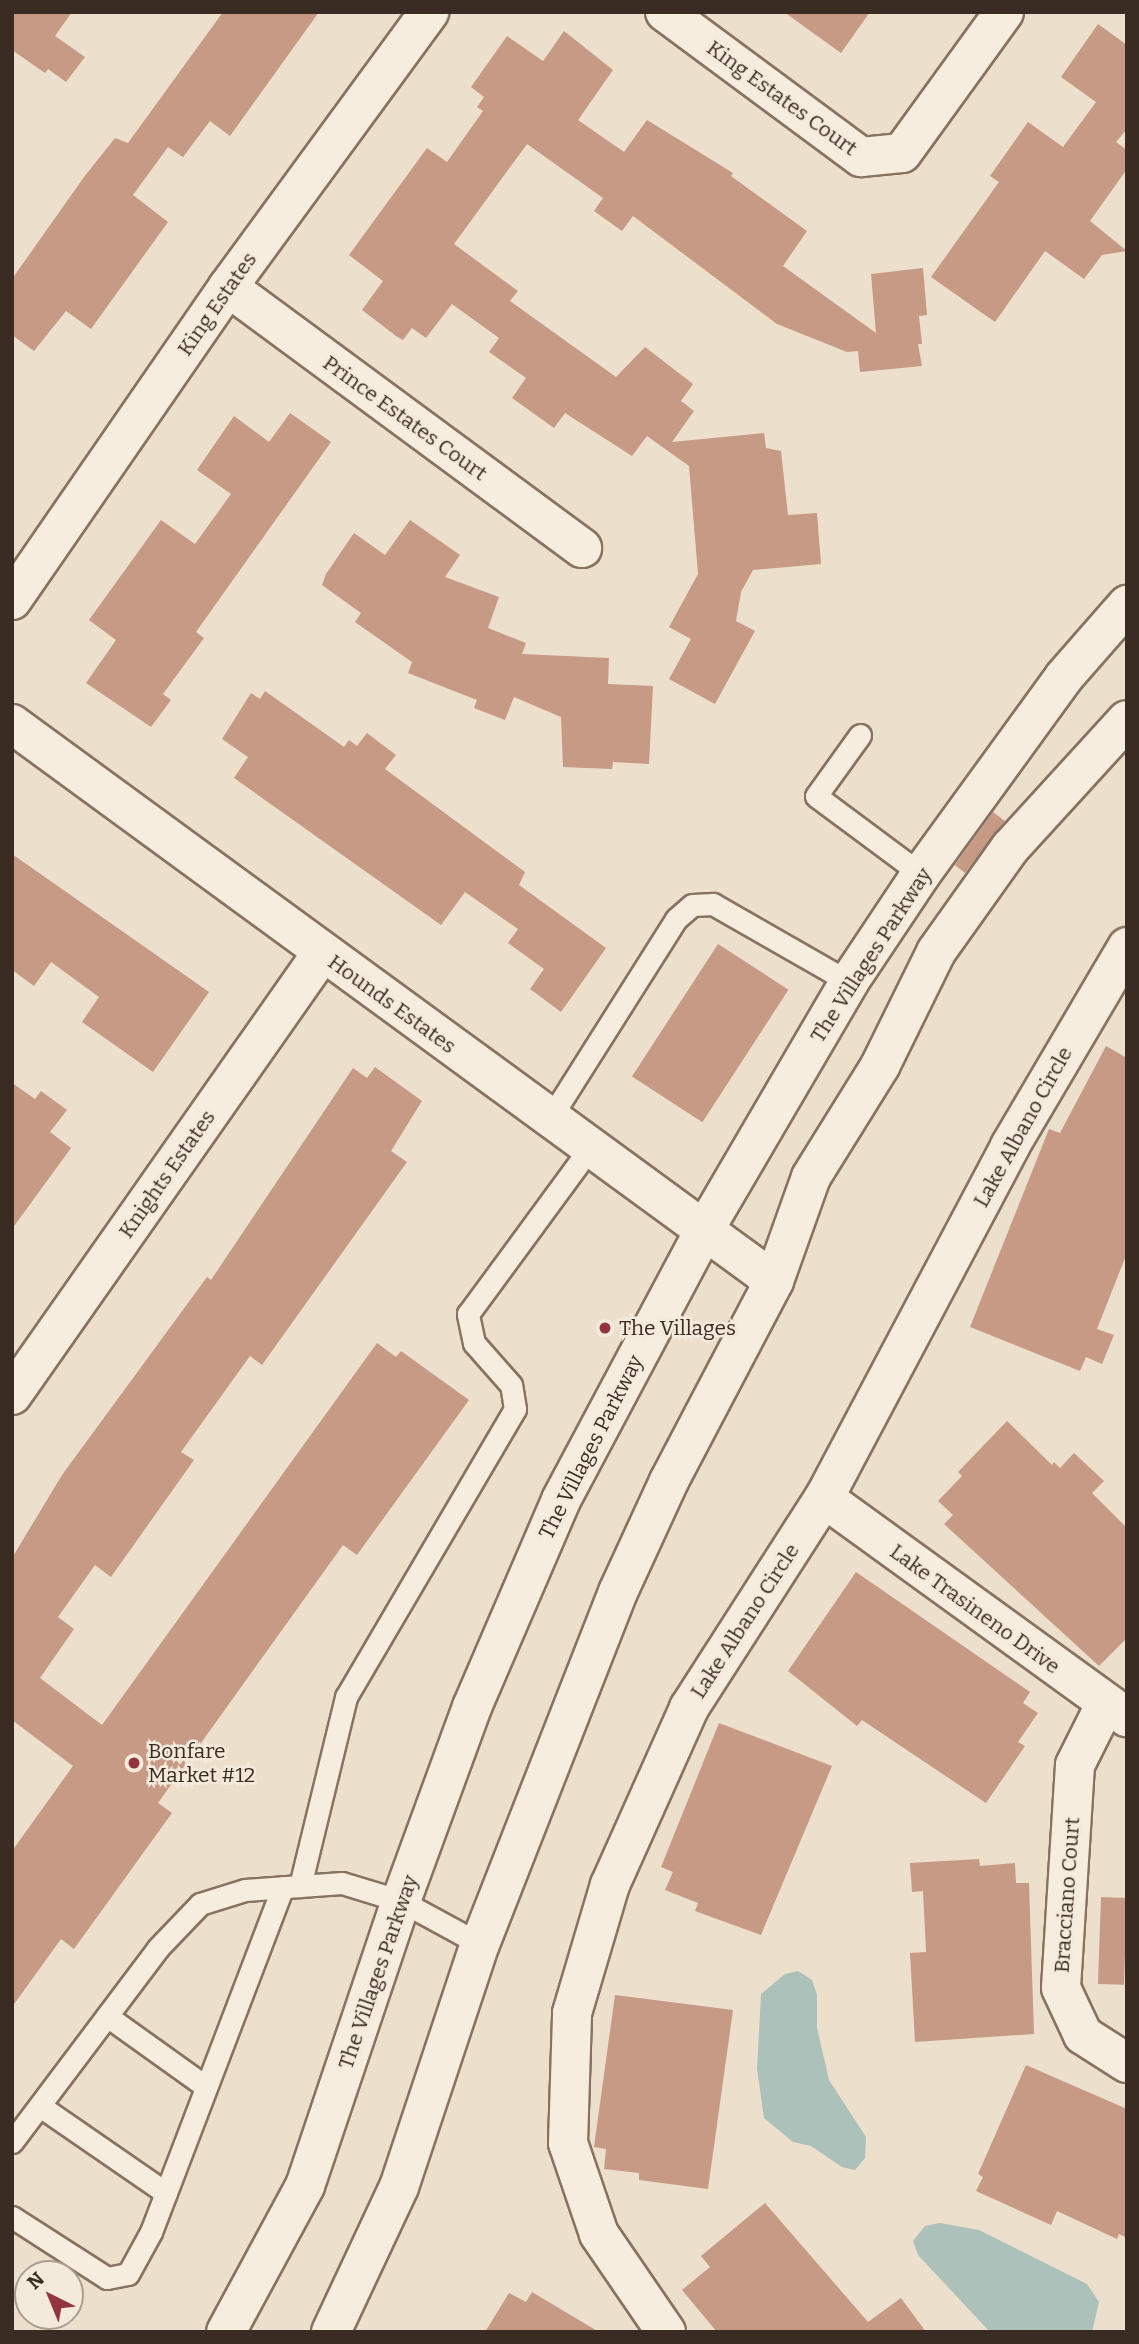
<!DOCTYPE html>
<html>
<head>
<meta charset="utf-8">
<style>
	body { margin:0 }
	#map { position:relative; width:1139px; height:2344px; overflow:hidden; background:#ecdfcc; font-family:Bitter,serif }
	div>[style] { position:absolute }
	.water>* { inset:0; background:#abc1b9 }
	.building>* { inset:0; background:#c79a85; transform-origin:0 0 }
	.roads { filter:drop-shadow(2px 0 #887260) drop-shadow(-2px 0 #887260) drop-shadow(0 2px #887260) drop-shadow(0 -2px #887260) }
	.lane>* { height:21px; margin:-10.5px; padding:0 10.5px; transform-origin:10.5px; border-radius:10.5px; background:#f7eddf }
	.street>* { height:38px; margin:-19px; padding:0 19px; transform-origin:19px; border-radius:19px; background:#f7eddf }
	.secondary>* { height:38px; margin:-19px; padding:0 19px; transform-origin:19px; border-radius:19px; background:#f7eddf }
	.dots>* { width:19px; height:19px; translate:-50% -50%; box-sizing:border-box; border:4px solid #f4eadb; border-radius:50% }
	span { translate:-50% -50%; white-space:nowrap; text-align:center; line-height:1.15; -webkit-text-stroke:5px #f4eadb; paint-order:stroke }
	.street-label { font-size:21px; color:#3a2c23 }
	.poi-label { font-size:21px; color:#3a2c23 }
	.left { translate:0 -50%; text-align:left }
	.frame { position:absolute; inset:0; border:14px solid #3a2c23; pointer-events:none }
	.north { position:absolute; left:14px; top:2260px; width:70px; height:70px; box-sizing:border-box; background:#f4eadb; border:2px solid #aa9e91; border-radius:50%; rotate:317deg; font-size:19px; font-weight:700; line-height:28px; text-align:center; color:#3a2c23 }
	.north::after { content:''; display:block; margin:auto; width:24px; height:32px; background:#93353e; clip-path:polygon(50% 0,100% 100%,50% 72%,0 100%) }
</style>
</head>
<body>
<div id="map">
	<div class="water">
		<i style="clip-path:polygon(798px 1971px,812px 1980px,817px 1995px,817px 2028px,829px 2080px,866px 2137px,865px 2158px,855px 2170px,842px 2167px,811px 2146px,793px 2142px,764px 2118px,757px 2069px,761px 1994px,785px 1974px)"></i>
		<i style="clip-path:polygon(940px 2223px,979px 2230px,1087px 2284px,1099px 2302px,1092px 2332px,990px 2332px,918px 2255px,913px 2241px,925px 2226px)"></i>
	</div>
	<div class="building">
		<i style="clip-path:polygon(12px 12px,72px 12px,55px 36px,85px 57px,66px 82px,48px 69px,45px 73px,12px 50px)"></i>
		<i style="clip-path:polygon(223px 12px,319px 12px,230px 136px,210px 121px,183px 157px,168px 147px,133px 195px,168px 222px,91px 329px,66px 311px,34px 351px,12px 335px,12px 279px,84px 177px,115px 138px,128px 143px)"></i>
		<i style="clip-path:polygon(784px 12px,870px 12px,841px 53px)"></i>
		<i style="clip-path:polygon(1098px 24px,1127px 45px,1127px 129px,1116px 142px,1127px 150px,1127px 169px,1090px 221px,1127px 251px,1102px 255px,1084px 279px,1045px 251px,995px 322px,931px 277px,999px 182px,990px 176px,1028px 122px,1063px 147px,1096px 102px,1061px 77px)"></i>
		<i style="clip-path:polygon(564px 31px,613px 70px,578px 120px,624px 152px,647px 120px,733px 173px,731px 176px,807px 231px,783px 266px,876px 333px,871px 274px,923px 268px,927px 315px,919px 316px,922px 344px,918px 344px,922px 366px,860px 372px,858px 351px,847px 352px,777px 324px,633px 216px,622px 231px,594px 211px,603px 198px,527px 144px,454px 244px,518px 291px,510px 301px,616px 377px,645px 347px,693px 384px,681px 401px,694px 411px,672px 442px,764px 433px,766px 448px,781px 451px,788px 515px,817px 513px,821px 564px,753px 570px,741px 592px,736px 621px,755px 631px,715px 704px,669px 679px,691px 639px,669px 627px,698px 574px,689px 466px,647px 436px,632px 456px,565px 413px,554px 428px,512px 398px,526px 378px,489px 352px,499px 338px,452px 304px,426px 338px,412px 328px,403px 340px,396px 336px,362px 310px,383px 281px,349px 255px,427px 148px,447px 162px,483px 111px,477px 107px,484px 97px,471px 87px,507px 36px,543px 61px)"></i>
		<i style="clip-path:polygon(290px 413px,331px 442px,196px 632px,204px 638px,163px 694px,171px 700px,151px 727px,86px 683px,116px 640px,89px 620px,161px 520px,195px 544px,231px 494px,197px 470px,234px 416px,269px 442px)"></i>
		<i style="clip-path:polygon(410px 520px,460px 555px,445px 577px,499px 597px,488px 628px,526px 643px,522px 654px,609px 658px,608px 684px,653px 686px,649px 764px,613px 762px,612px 769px,563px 767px,561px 717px,514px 697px,505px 720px,474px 708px,477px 700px,408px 673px,412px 662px,355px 622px,361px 613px,322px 585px,326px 574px,354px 533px,385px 555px)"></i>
		<i style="clip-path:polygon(265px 691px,344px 747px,349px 740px,357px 746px,367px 733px,396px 755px,385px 769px,525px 872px,519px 885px,606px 948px,561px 1012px,530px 989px,544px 969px,508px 943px,518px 929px,465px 892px,441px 925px,234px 778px,248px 757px,222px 739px,251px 693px,260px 699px)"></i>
		<i style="clip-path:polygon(993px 812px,1005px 821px,965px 873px,955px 865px)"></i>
		<i style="clip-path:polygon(12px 854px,209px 992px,153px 1072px,82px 1022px,99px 997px,51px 962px,34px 986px,12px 970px)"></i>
		<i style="left:718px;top:944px;width:84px;height:158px;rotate:33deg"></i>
		<i style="clip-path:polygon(1106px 1046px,1127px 1058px,1127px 1253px,1097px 1329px,1114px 1335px,1102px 1364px,1086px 1357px,1080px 1371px,970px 1327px,1049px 1129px,1060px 1133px)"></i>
		<i style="clip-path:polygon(375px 1067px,422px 1101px,391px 1151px,407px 1162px,262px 1365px,250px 1356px,181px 1452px,194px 1460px,111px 1577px,95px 1565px,58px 1617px,74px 1629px,40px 1678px,102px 1725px,377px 1343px,396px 1357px,401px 1351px,469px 1400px,357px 1555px,343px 1545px,158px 1803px,172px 1813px,74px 1949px,61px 1939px,12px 2007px,12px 1851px,73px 1766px,12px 1720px,12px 1558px,62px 1475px,207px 1277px,211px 1280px,353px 1068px,367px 1078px)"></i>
		<i style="clip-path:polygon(12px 1083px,35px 1099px,41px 1091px,67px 1110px,50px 1132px,71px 1148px,12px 1229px)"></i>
		<i style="clip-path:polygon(1007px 1421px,1052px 1465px,1054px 1462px,1060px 1468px,1074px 1453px,1104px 1481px,1092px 1493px,1127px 1528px,1127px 1638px,1099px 1666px,944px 1524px,953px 1515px,938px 1501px,962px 1476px,958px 1472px)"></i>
		<i style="clip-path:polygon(856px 1572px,1030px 1692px,1023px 1703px,1038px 1713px,1018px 1742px,1025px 1746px,986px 1803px,862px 1720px,857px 1726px,788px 1671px)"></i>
		<i style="clip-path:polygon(719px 1723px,832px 1766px,761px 1935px,695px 1911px,698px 1903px,665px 1890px,673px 1872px,661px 1867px)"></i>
		<i style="clip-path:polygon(979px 1859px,980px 1866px,1015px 1863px,1016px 1883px,1029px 1883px,1034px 2034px,915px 2042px,910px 1953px,926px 1952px,923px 1891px,912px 1892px,910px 1863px)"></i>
		<i style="left:1101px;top:1897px;width:26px;height:87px;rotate:2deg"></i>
		<i style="clip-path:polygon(615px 1995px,733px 2010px,708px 2189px,639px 2180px,639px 2173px,604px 2169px,606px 2149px,594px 2147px)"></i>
		<i style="clip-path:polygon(1026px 2065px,1127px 2109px,1127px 2238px,1119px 2234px,1117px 2239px,1057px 2211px,1051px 2225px,976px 2191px,983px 2177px,978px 2174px)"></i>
		<i style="clip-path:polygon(765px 2203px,868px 2322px,901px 2298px,926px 2332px,717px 2332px,682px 2290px,710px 2267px,701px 2256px)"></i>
		<i style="clip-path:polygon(532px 2292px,599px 2332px,485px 2332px,509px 2293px,526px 2302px)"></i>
	</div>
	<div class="roads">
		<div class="lane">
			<i style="left:860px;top:735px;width:75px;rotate:125.8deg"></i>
			<i style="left:816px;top:796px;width:131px;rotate:36.6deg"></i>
			<i style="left:549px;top:1120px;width:238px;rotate:-57.7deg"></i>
			<i style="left:676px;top:919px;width:21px;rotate:-41deg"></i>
			<i style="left:692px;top:905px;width:21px;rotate:-3deg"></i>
			<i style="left:713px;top:904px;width:157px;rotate:29.8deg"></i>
			<i style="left:300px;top:1886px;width:195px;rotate:-76.3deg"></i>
			<i style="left:346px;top:1697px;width:334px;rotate:-59.6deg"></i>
			<i style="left:515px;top:1409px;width:24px;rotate:-99deg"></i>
			<i style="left:511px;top:1385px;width:56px;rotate:-131.4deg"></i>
			<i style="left:474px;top:1343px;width:30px;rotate:-102deg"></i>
			<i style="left:468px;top:1314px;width:205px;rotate:-53.7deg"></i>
			<i style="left:107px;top:2016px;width:122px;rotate:35.6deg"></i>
			<i style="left:40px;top:2106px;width:153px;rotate:34.6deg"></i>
			<i style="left:12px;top:2142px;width:243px;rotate:-53deg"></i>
			<i style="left:158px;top:1948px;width:61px;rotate:-46.3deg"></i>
			<i style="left:200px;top:1904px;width:47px;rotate:-17.3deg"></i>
			<i style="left:245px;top:1890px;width:97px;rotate:-4.1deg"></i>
			<i style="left:342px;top:1883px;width:62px;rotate:17deg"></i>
			<i style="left:401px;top:1901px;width:90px;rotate:28.6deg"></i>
			<i style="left:12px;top:2217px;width:113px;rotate:32.7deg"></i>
			<i style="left:107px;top:2278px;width:21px;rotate:-11deg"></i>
			<i style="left:128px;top:2274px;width:48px;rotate:-61.3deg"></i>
			<i style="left:151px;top:2232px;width:369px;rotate:-69.1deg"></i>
		</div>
		<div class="street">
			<i style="left:665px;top:12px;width:244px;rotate:36.5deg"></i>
			<i style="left:861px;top:157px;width:41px;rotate:-5.6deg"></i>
			<i style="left:902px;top:153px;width:174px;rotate:-54.1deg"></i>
			<i style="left:228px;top:287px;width:440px;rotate:36.4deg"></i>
			<i style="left:12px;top:600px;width:380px;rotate:-55.4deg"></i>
			<i style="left:228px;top:287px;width:341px;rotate:-53.8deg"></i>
			<i style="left:12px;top:724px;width:944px;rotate:36.17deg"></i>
			<i style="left:12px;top:1395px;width:540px;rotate:-54.96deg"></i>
			<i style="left:824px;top:1498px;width:374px;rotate:35.9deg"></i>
			<i style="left:1105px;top:1705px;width:67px;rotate:116.6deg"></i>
			<i style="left:1075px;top:1765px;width:223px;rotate:93.6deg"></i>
			<i style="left:1061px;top:1988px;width:52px;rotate:64.9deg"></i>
			<i style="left:1083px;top:2035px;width:52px;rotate:32.5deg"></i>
			<i style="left:666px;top:2332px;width:119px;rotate:-124.4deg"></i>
			<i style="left:599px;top:2234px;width:96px;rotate:-108.8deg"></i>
			<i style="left:568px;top:2143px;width:130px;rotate:-88.2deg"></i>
			<i style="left:572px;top:2013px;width:134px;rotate:-73.5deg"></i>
			<i style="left:610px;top:1885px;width:194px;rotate:-65.9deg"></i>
			<i style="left:689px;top:1708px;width:250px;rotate:-57.3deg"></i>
			<i style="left:824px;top:1498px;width:398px;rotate:-62.1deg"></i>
			<i style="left:1010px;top:1146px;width:231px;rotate:-59.5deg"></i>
		</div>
		<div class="secondary">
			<i style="left:226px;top:2332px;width:166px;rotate:-61.6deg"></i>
			<i style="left:305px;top:2186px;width:301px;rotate:-71.4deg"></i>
			<i style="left:401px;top:1901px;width:207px;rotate:-69.9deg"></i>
			<i style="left:472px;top:1707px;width:225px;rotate:-66.7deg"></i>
			<i style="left:561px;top:1500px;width:309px;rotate:-62deg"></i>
			<i style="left:706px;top:1227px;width:284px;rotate:-59.7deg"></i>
			<i style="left:849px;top:982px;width:130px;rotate:-56.3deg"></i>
			<i style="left:921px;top:874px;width:243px;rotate:-54deg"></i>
			<i style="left:1064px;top:677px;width:96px;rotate:-48.8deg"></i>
			<i style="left:331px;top:2332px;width:160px;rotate:-64.9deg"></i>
			<i style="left:399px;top:2187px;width:256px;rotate:-71.6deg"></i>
			<i style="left:480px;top:1944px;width:378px;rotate:-68.6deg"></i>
			<i style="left:618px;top:1592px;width:122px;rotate:-65.3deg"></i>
			<i style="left:669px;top:1481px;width:226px;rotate:-62.3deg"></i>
			<i style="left:774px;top:1281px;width:110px;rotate:-70.4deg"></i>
			<i style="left:811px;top:1177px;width:131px;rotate:-58.1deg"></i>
			<i style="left:880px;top:1066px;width:127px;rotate:-63.8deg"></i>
			<i style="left:936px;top:952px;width:128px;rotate:-54.6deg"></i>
			<i style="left:1010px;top:848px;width:173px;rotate:-47.6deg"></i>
		</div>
	</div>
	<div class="dots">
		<i style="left:605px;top:1328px;background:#93353e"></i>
		<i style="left:134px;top:1763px;background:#93353e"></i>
	</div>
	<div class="street-label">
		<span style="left:782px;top:98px;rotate:36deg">King Estates Court</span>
		<span style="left:217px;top:304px;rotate:-55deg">King Estates</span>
		<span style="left:405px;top:418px;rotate:36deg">Prince Estates Court</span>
		<span style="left:871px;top:955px;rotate:-57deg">The Villages Parkway</span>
		<span style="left:392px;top:1004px;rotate:36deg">Hounds Estates</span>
		<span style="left:1023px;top:1127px;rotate:-61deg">Lake Albano Circle</span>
		<span style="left:167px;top:1174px;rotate:-55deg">Knights Estates</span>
		<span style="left:591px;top:1447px;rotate:-63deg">The Villages Parkway</span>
		<span style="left:975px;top:1609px;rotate:36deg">Lake Trasineno Drive</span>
		<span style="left:745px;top:1621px;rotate:-57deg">Lake Albano Circle</span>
		<span style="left:1067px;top:1895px;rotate:-86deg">Bracciano Court</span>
		<span style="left:378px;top:1972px;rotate:-71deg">The Villages Parkway</span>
	</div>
	<div class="poi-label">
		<span class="left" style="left:619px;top:1328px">The Villages</span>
		<span class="left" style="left:148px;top:1763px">Bonfare<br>Market #12</span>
	</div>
	<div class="frame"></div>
	<div class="north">N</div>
</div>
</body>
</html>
